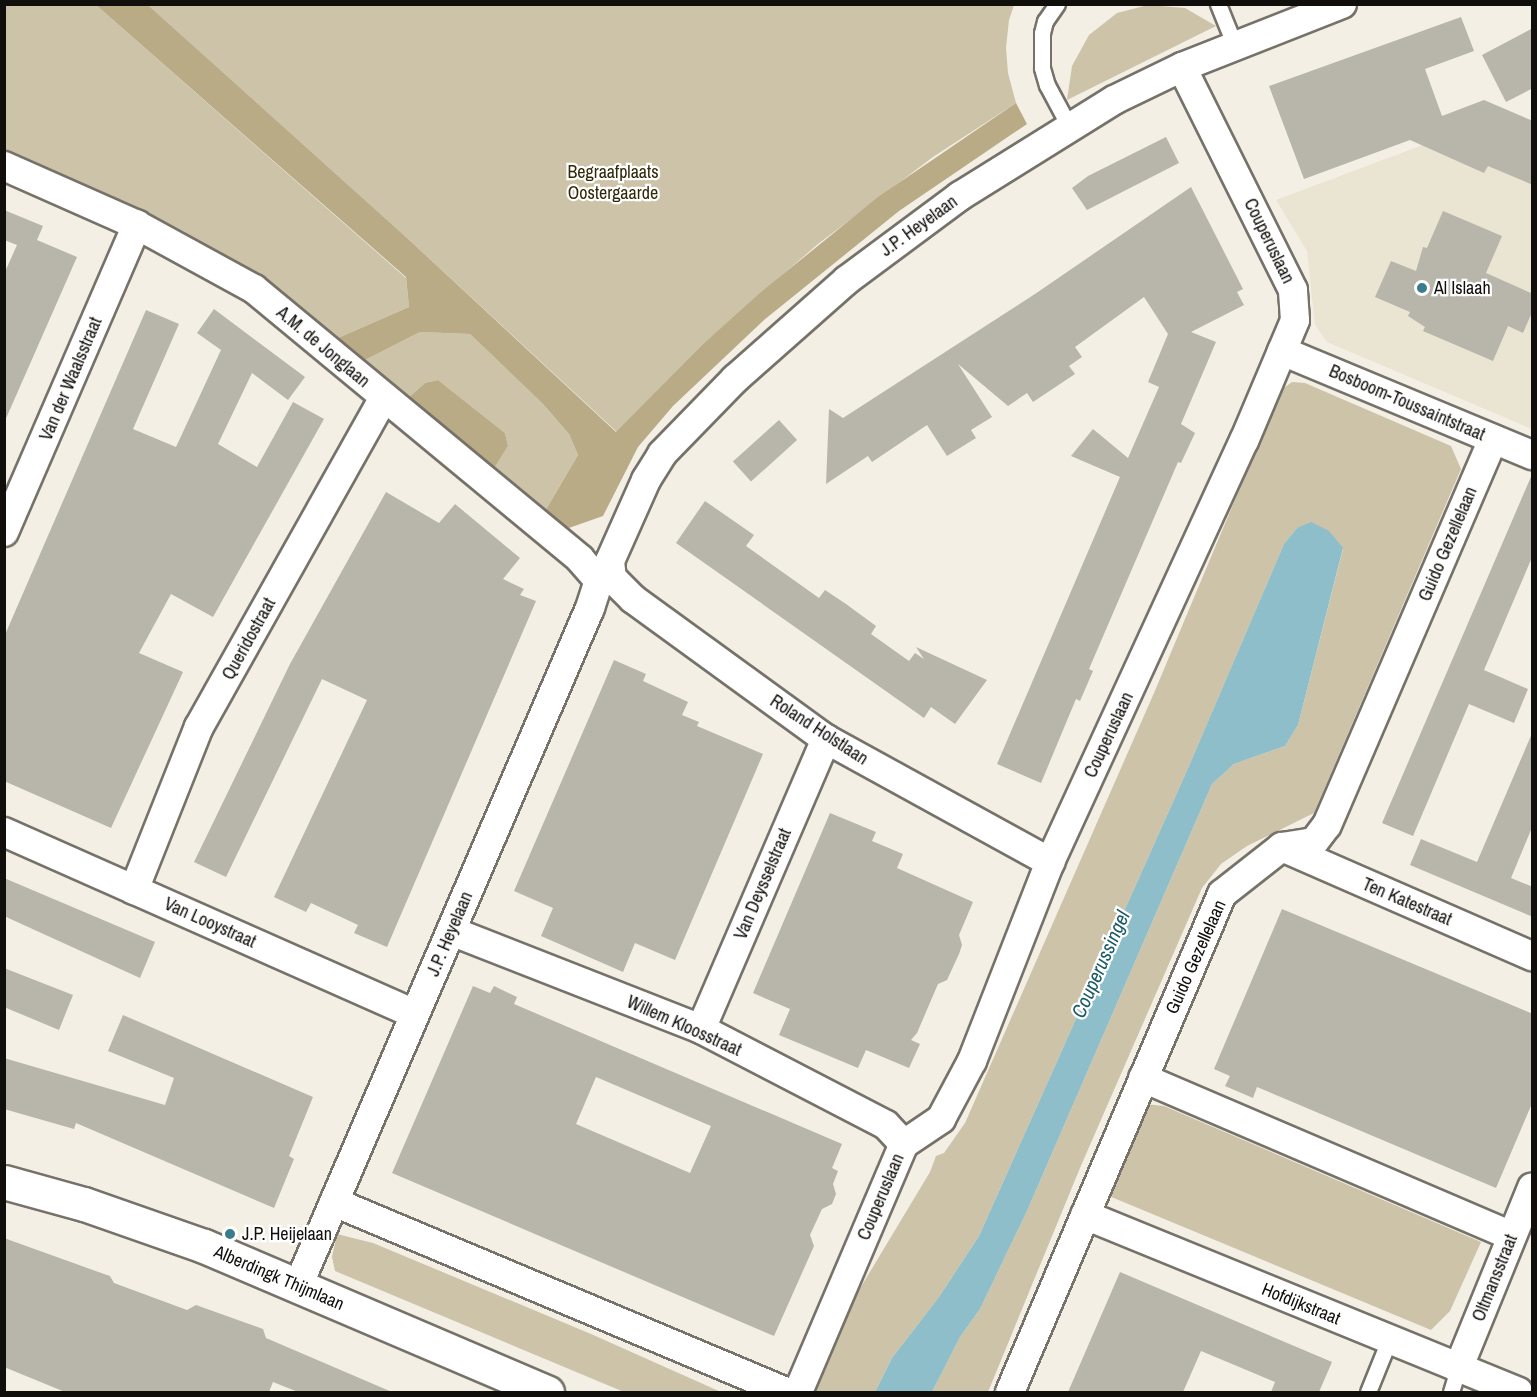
<!DOCTYPE html>
<html>
<head>
<meta charset="utf-8">
<style>
	body { margin:0 }
	#map { position:relative; width:1537px; height:1397px; overflow:hidden; background:#f3efe5; font-family:"Archivo Narrow",sans-serif }
	div>[style] { position:absolute }
	.built>* { inset:0; background:#eae4d2 }
	.green>* { inset:0; background:#cdc3a8 }
	.forest>* { inset:0; background:#b8ab86 }
	.water>* { inset:0; background:#8ebec9 }
	.building>* { inset:0; background:#b8b5ab; transform-origin:0 0 }
	.roads { filter:drop-shadow(2px 0 #767269) drop-shadow(-2px 0 #767269) drop-shadow(0 2px #767269) drop-shadow(0 -2px #767269) }
	.lane>* { height:15px; margin:-7.5px; padding:0 7.5px; transform-origin:7.5px; border-radius:7.5px; background:#fff }
	.street>* { height:28px; margin:-14px; padding:0 14px; transform-origin:14px; border-radius:14px; background:#fff }
	.secondary>* { height:33px; margin:-16.5px; padding:0 16.5px; transform-origin:16.5px; border-radius:16.5px; background:#fff }
	.dots>* { width:16px; height:16px; translate:-50% -50%; box-sizing:border-box; border:3px solid #fff; border-radius:50% }
	span { translate:-50% -50%; white-space:nowrap; text-align:center; line-height:1.15; -webkit-text-stroke:4.5px #fff; paint-order:stroke }
	.park-label { font-size:18px; color:#322807 }
	.street-label { font-size:18px; color:#110f0c }
	.poi-label { font-size:18px; color:#110f0c }
	.left { translate:0 -50%; text-align:left }
	.water-label { font-size:20px; color:#1a5a67; font-style:italic }
	.frame { position:absolute; inset:0; border:6px solid #110f0c; pointer-events:none }
</style>
</head>
<body>
<div id="map">
	<div class="built">
		<i style="clip-path:polygon(1508px 113px,1532px 123px,1532px 429px,1327px 342px,1315px 325px,1307px 251px,1276px 200px)"></i>
	</div>
	<div class="green">
		<i style="clip-path:polygon(5px 5px,96px 5px,406px 278px,409px 307px,338px 338px,279px 292px,211px 247px,5px 154px)"></i>
		<i style="clip-path:polygon(148px 5px,1014px 5px,1009px 20px,1006px 48px,1008px 73px,1016px 103px,933px 157px,818px 244px,703px 344px,617px 432px,406px 237px)"></i>
		<i style="clip-path:polygon(1148px 5px,1185px 8px,1216px 26px,1067px 100px,1072px 66px,1089px 35px,1117px 13px)"></i>
		<i style="clip-path:polygon(420px 332px,470px 334px,543px 404px,569px 434px,578px 455px,544px 513px,493px 470px,508px 446px,505px 433px,438px 380px,425px 383px,408px 398px,365px 360px)"></i>
		<i style="clip-path:polygon(1292px 382px,1305px 383px,1451px 446px,1461px 469px,1314px 813px,1247px 846px,1221px 864px,1202px 888px,1080px 1168px,988px 1392px,932px 1392px,960px 1337px,980px 1309px,1027px 1211px,1212px 784px,1234px 764px,1285px 746px,1298px 725px,1343px 549px,1297px 528px,1284px 544px,1189px 766px,979px 1236px,939px 1297px,892px 1358px,875px 1392px,811px 1392px,844px 1315px,930px 1172px,936px 1156px,944px 1153px,965px 1123px,1154px 693px,1281px 390px)"></i>
		<i style="clip-path:polygon(1146px 1104px,1164px 1106px,1481px 1242px,1450px 1311px,1431px 1330px,1109px 1196px)"></i>
		<i style="clip-path:polygon(337px 1234px,373px 1243px,591px 1334px,721px 1392px,624px 1392px,335px 1271px,332px 1257px)"></i>
	</div>
	<div class="forest">
		<i style="clip-path:polygon(96px 5px,148px 5px,406px 237px,616px 432px,703px 344px,760px 293px,878px 197px,1016px 103px,1027px 124px,899px 211px,764px 320px,673px 406px,638px 447px,603px 516px,566px 529px,544px 513px,578px 455px,569px 434px,543px 404px,470px 334px,420px 332px,365px 360px,338px 338px,409px 307px,406px 277px)"></i>
		<i style="clip-path:polygon(438px 380px,505px 433px,508px 446px,493px 470px,408px 398px,425px 383px)"></i>
	</div>
	<div class="water">
		<i style="clip-path:polygon(1311px 522px,1329px 531px,1343px 548px,1298px 725px,1285px 746px,1234px 764px,1212px 784px,1027px 1211px,980px 1309px,960px 1337px,932px 1392px,875px 1392px,892px 1358px,939px 1297px,979px 1236px,1189px 766px,1284px 544px,1297px 528px)"></i>
	</div>
	<div class="building">
		<i style="clip-path:polygon(1461px 17px,1474px 51px,1425px 69px,1442px 116px,1484px 100px,1533px 121px,1533px 185px,1488px 166px,1484px 173px,1410px 140px,1304px 179px,1269px 86px)"></i>
		<i style="clip-path:polygon(1533px 28px,1533px 88px,1506px 102px,1482px 55px)"></i>
		<i style="clip-path:polygon(1166px 137px,1179px 163px,1087px 210px,1072px 188px,1088px 176px)"></i>
		<i style="clip-path:polygon(1191px 187px,1243px 289px,1237px 292px,1244px 305px,1191px 332px,1216px 342px,1181px 424px,1195px 433px,1181px 463px,1178px 462px,1089px 669px,1093px 671px,1080px 701px,1076px 699px,1041px 783px,997px 764px,1120px 477px,1071px 456px,1093px 429px,1128px 458px,1159px 387px,1148px 382px,1168px 334px,1144px 297px,1075px 347px,1082px 357px,1069px 366px,1075px 374px,1033px 402px,1027px 393px,1008px 406px,958px 364px,992px 417px,971px 430px,976px 438px,947px 456px,927px 425px,872px 462px,868px 456px,826px 484px,829px 409px,843px 418px,1035px 294px)"></i>
		<i style="clip-path:polygon(4px 210px,43px 226px,37px 240px,77px 257px,4px 423px,4px 274px,17px 245px,4px 240px)"></i>
		<i style="clip-path:polygon(1443px 211px,1502px 236px,1486px 273px,1533px 294px,1533px 310px,1523px 333px,1508px 326px,1493px 361px,1423px 331px,1425px 327px,1408px 316px,1410px 312px,1375px 297px,1391px 261px,1416px 271px,1423px 247px,1427px 248px)"></i>
		<i style="clip-path:polygon(214px 309px,305px 377px,288px 400px,252px 373px,218px 444px,257px 467px,293px 402px,324px 419px,213px 617px,171px 594px,139px 653px,183px 672px,111px 828px,4px 781px,4px 637px,146px 310px,179px 324px,133px 429px,176px 447px,221px 350px,197px 333px)"></i>
		<i style="left:779px;top:420px;width:27px;height:62px;rotate:48deg"></i>
		<i style="clip-path:polygon(1533px 472px,1533px 555px,1484px 670px,1528px 689px,1514px 723px,1469px 704px,1413px 836px,1382px 823px)"></i>
		<i style="clip-path:polygon(386px 492px,439px 523px,455px 504px,520px 558px,503px 579px,524px 589px,520px 595px,536px 601px,387px 947px,354px 933px,358px 925px,311px 903px,306px 912px,274px 897px,367px 700px,322px 679px,226px 877px,194px 862px,290px 664px)"></i>
		<i style="clip-path:polygon(705px 501px,754px 535px,746px 546px,819px 598px,825px 590px,846px 604px,876px 626px,871px 634px,909px 661px,915px 653px,924px 659px,916px 647px,987px 680px,955px 724px,931px 707px,924px 718px,676px 543px)"></i>
		<i style="clip-path:polygon(614px 660px,646px 674px,643px 681px,688px 702px,682px 715px,699px 722px,697px 726px,763px 754px,675px 960px,635px 943px,623px 972px,541px 936px,553px 908px,514px 891px)"></i>
		<i style="clip-path:polygon(1533px 731px,1533px 825px,1511px 878px,1533px 887px,1533px 917px,1410px 865px,1421px 839px,1477px 862px)"></i>
		<i style="clip-path:polygon(830px 813px,876px 832px,872px 841px,903px 854px,897px 868px,973px 902px,959px 935px,962px 945px,959px 954px,947px 980px,938px 984px,917px 1033px,911px 1040px,920px 1044px,909px 1068px,866px 1050px,858px 1068px,779px 1035px,790px 1009px,753px 993px)"></i>
		<i style="clip-path:polygon(4px 878px,155px 942px,140px 978px,4px 916px)"></i>
		<i style="clip-path:polygon(1282px 909px,1533px 1014px,1533px 1101px,1496px 1188px,1257px 1087px,1253px 1098px,1225px 1086px,1230px 1076px,1214px 1069px)"></i>
		<i style="clip-path:polygon(4px 968px,73px 995px,59px 1030px,4px 1007px)"></i>
		<i style="clip-path:polygon(evenodd,473px 986px,490px 993px,494px 986px,517px 997px,514px 1004px,842px 1144px,832px 1168px,838px 1171px,833px 1184px,836px 1194px,832px 1204px,822px 1209px,810px 1235px,814px 1246px,774px 1336px,392px 1173px,473px 986px,596px 1077px,711px 1126px,690px 1173px,576px 1124px,596px 1077px)"></i>
		<i style="clip-path:polygon(123px 1015px,313px 1097px,289px 1156px,294px 1159px,274px 1208px,76px 1123px,74px 1129px,4px 1109px,4px 1058px,165px 1105px,174px 1078px,108px 1051px)"></i>
		<i style="clip-path:polygon(4px 1238px,104px 1274px,110px 1276px,114px 1283px,187px 1310px,196px 1305px,263px 1329px,266px 1338px,392px 1392px,298px 1392px,273px 1382px,269px 1392px,65px 1392px,4px 1367px)"></i>
		<i style="clip-path:polygon(1120px 1272px,1332px 1362px,1319px 1392px,1271px 1392px,1275px 1382px,1201px 1351px,1183px 1392px,1068px 1392px)"></i>
	</div>
	<div class="roads">
		<div class="lane">
			<i style="left:1057px;top:4px;width:21px;rotate:125deg"></i>
			<i style="left:1045px;top:21px;width:12px;rotate:104deg"></i>
			<i style="left:1042px;top:33px;width:35px;rotate:90deg"></i>
			<i style="left:1042px;top:68px;width:18px;rotate:74deg"></i>
			<i style="left:1047px;top:85px;width:47px;rotate:61.8deg"></i>
			<i style="left:1218px;top:4px;width:45px;rotate:68deg"></i>
			<i style="left:1368px;top:1392px;width:56px;rotate:-68deg"></i>
			<i style="left:1451px;top:1392px;width:24px;rotate:-73deg"></i>
		</div>
		<div class="street">
			<i style="left:4px;top:166px;width:145px;rotate:23.9deg"></i>
			<i style="left:137px;top:225px;width:133px;rotate:28.7deg"></i>
			<i style="left:254px;top:289px;width:423px;rotate:39.6deg"></i>
			<i style="left:580px;top:559px;width:29px;rotate:49deg"></i>
			<i style="left:599px;top:581px;width:13px;rotate:-13deg"></i>
			<i style="left:612px;top:578px;width:30px;rotate:45deg"></i>
			<i style="left:633px;top:599px;width:238px;rotate:36deg"></i>
			<i style="left:826px;top:739px;width:256px;rotate:28.8deg"></i>
			<i style="left:1282px;top:351px;width:271px;rotate:22.6deg"></i>
			<i style="left:4px;top:532px;width:335px;rotate:-66.6deg"></i>
			<i style="left:612px;top:578px;width:17px;rotate:-97deg"></i>
			<i style="left:610px;top:561px;width:89px;rotate:-66deg"></i>
			<i style="left:646px;top:480px;width:31px;rotate:-58deg"></i>
			<i style="left:662px;top:454px;width:105px;rotate:-45.8deg"></i>
			<i style="left:735px;top:379px;width:149px;rotate:-41.5deg"></i>
			<i style="left:847px;top:280px;width:141px;rotate:-36.6deg"></i>
			<i style="left:960px;top:196px;width:181px;rotate:-31.9deg"></i>
			<i style="left:1114px;top:100px;width:76px;rotate:-25.9deg"></i>
			<i style="left:1182px;top:67px;width:172px;rotate:-21.5deg"></i>
			<i style="left:4px;top:832px;width:449px;rotate:23.9deg"></i>
			<i style="left:1282px;top:847px;width:273px;rotate:23.6deg"></i>
			<i style="left:134px;top:890px;width:175px;rotate:-68.3deg"></i>
			<i style="left:199px;top:727px;width:377px;rotate:-60.7deg"></i>
			<i style="left:451px;top:931px;width:269px;rotate:21.4deg"></i>
			<i style="left:701px;top:1029px;width:208px;rotate:27.4deg"></i>
			<i style="left:886px;top:1125px;width:26px;rotate:47deg"></i>
			<i style="left:701px;top:1029px;width:316px;rotate:-66.7deg"></i>
			<i style="left:1143px;top:1078px;width:401px;rotate:23.2deg"></i>
			<i style="left:334px;top:1202px;width:490px;rotate:22.8deg"></i>
			<i style="left:1085px;top:1215px;width:468px;rotate:22.2deg"></i>
			<i style="left:298px;top:1286px;width:738px;rotate:-66.7deg"></i>
			<i style="left:590px;top:608px;width:28px;rotate:-72deg"></i>
			<i style="left:1458px;top:1369px;width:196px;rotate:-67.8deg"></i>
			<i style="left:798px;top:1392px;width:270px;rotate:-66.9deg"></i>
			<i style="left:904px;top:1144px;width:45px;rotate:-34deg"></i>
			<i style="left:941px;top:1119px;width:66px;rotate:-61.9deg"></i>
			<i style="left:972px;top:1061px;width:214px;rotate:-68.6deg"></i>
			<i style="left:1050px;top:862px;width:464px;rotate:-65.3deg"></i>
			<i style="left:1244px;top:441px;width:131px;rotate:-67.1deg"></i>
			<i style="left:1295px;top:320px;width:30px;rotate:-94deg"></i>
			<i style="left:1293px;top:290px;width:249px;rotate:-116.5deg"></i>
			<i style="left:1010px;top:1392px;width:541px;rotate:-66.94deg"></i>
			<i style="left:1222px;top:894px;width:76px;rotate:-38.1deg"></i>
			<i style="left:1282px;top:847px;width:32px;rotate:-9deg"></i>
			<i style="left:1314px;top:842px;width:21px;rotate:-53deg"></i>
			<i style="left:1327px;top:825px;width:420px;rotate:-66.7deg"></i>
		</div>
		<div class="secondary">
			<i style="left:4px;top:1182px;width:83px;rotate:15.4deg"></i>
			<i style="left:84px;top:1204px;width:127px;rotate:19.3deg"></i>
			<i style="left:204px;top:1246px;width:373px;rotate:23.1deg"></i>
		</div>
	</div>
	<div class="dots">
		<i style="left:1422px;top:288px;background:#397d8c"></i>
		<i style="left:230px;top:1234px;background:#397d8c"></i>
	</div>
	<div class="park-label">
		<span style="left:613px;top:183px">Begraafplaats<br>Oostergaarde</span>
	</div>
	<div class="street-label">
		<span style="left:919px;top:226px;rotate:-36deg">J.P. Heyelaan</span>
		<span style="left:1269px;top:241px;rotate:64deg">Couperuslaan</span>
		<span style="left:323px;top:347px;rotate:40deg">A.M. de Jonglaan</span>
		<span style="left:71px;top:379px;rotate:-67deg">Van der Waalsstraat</span>
		<span style="left:1407px;top:403px;rotate:23deg">Bosboom-Toussaintstraat</span>
		<span style="left:1448px;top:544px;rotate:-67deg">Guido Gezellelaan</span>
		<span style="left:249px;top:639px;rotate:-61deg">Queridostraat</span>
		<span style="left:819px;top:730px;rotate:33deg">Roland Holstlaan</span>
		<span style="left:1109px;top:735px;rotate:-65deg">Couperuslaan</span>
		<span style="left:763px;top:884px;rotate:-67deg">Van Deysselstraat</span>
		<span style="left:1407px;top:902px;rotate:23deg">Ten Katestraat</span>
		<span style="left:210px;top:923px;rotate:24deg">Van Looystraat</span>
		<span style="left:450px;top:934px;rotate:-67deg">J.P. Heyelaan</span>
		<span style="left:1196px;top:957px;rotate:-66deg">Guido Gezellelaan</span>
		<span style="left:684px;top:1026px;rotate:24deg">Willem Kloosstraat</span>
		<span style="left:881px;top:1197px;rotate:-67deg">Couperuslaan</span>
		<span style="left:279px;top:1278px;rotate:23deg">Alberdingk Thijmlaan</span>
		<span style="left:1495px;top:1278px;rotate:-68deg">Oltmansstraat</span>
		<span style="left:1301px;top:1304px;rotate:22deg">Hofdijkstraat</span>
	</div>
	<div class="poi-label">
		<span class="left" style="left:1434px;top:288px">Al Islaah</span>
		<span class="left" style="left:242px;top:1234px">J.P. Heijelaan</span>
	</div>
	<div class="water-label">
		<span style="left:1100px;top:964px;rotate:-66deg">Couperussingel</span>
	</div>
	<div class="frame"></div>
</div>
</body>
</html>
